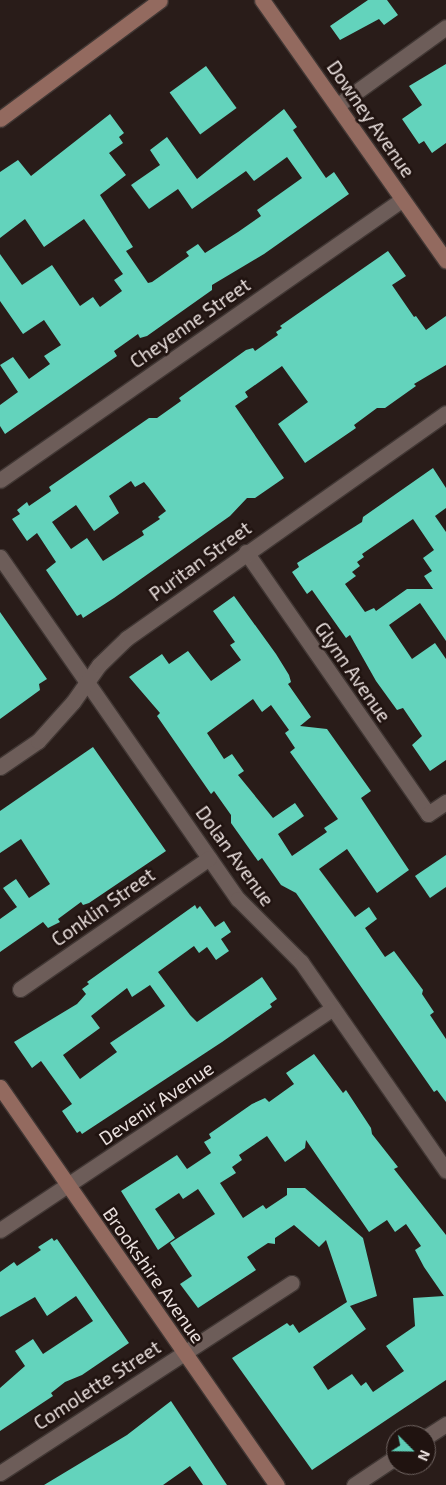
<!DOCTYPE html>
<html>
<head>
<meta charset="utf-8">
<style>
	body { margin:0 }
	#map { position:relative; width:446px; height:1485px; overflow:hidden; background:#291c19; font-family:"Exo 2",sans-serif }
	div>[style] { position:absolute }
	.building>* { inset:0; background:#63d3bc; transform-origin:0 0 }
	.roads { filter:drop-shadow(1px 0 #413734) drop-shadow(-1px 0 #413734) drop-shadow(0 1px #413734) drop-shadow(0 -1px #413734) }
	.street>* { height:15px; margin:-7.5px; padding:0 7.5px; transform-origin:7.5px; border-radius:7.5px; background:#6d5d59 }
	.secondary>* { height:15px; margin:-7.5px; padding:0 7.5px; transform-origin:7.5px; border-radius:7.5px; background:#936a5f }
	span { translate:-50% -50%; white-space:nowrap; text-align:center; line-height:1.15; -webkit-text-stroke:5px #201310; paint-order:stroke }
	.street-label { font-size:19px; color:#e9dfdd }
	.north { position:absolute; left:386px; top:1425px; width:50px; height:50px; box-sizing:border-box; background:#201310; border:1px solid #706562; border-radius:50%; rotate:113deg; font-size:14px; font-weight:700; line-height:20px; text-align:center; color:#e9dfdd }
	.north::after { content:''; display:block; margin:auto; width:18px; height:22px; background:#5eceb7; clip-path:polygon(50% 0,100% 100%,50% 72%,0 100%) }
</style>
</head>
<body>
<div id="map">
	<div class="building">
		<i style="clip-path:polygon(368px 0,387px 0,398px 15px,384px 25px,379px 19px,340px 40px,330px 26px)"></i>
		<i style="clip-path:polygon(446px 64px,446px 143px,432px 153px,424px 141px,419px 144px,402px 119px,422px 105px,409px 86px)"></i>
		<i style="left:206px;top:66px;width:52px;height:45px;rotate:54deg"></i>
		<i style="clip-path:polygon(284px 109px,297px 127px,293px 130px,326px 178px,334px 172px,349px 194px,264px 254px,212px 285px,212px 290px,147px 336px,140px 338px,138px 334px,114px 351px,117px 356px,5px 434px,0 426px,0 405px,18px 392px,0 365px,13px 357px,29px 379px,50px 364px,44px 356px,61px 345px,44px 320px,23px 334px,0 301px,0 254px,22px 285px,52px 265px,80px 306px,93px 297px,100px 307px,122px 291px,114px 280px,123px 274px,84px 219px,44px 247px,25px 219px,0 238px,0 172px,18px 160px,31px 176px,110px 114px,124px 133px,119px 137px,123px 143px,109px 153px,126px 175px,100px 195px,133px 247px,126px 251px,148px 283px,152px 282px,189px 256px,186px 252px,198px 244px,205px 253px,238px 232px,261px 216px,257px 210px,302px 178px,287px 157px,254px 181px,246px 171px,192px 209px,178px 189px,149px 209px,131px 185px,160px 165px,150px 150px,167px 137px,197px 179px)"></i>
		<i style="clip-path:polygon(evenodd,388px 251px,406px 276px,392px 285px,414px 317px,416px 316px,426px 330px,446px 316px,446px 365px,414px 384px,416px 386px,385px 408px,377px 408px,354px 425px,356px 428px,305px 463px,278px 424px,308px 402px,282px 366px,245px 392px,248px 397px,235px 406px,284px 478px,255px 498px,247px 498px,230px 516px,114px 598px,83px 618px,81px 614px,77px 616px,46px 570px,56px 562px,37px 533px,27px 541px,12px 519px,20px 514px,17px 510px,27px 502px,29px 506px,51px 491px,49px 487px,149px 418px,157px 418px,181px 401px,179px 398px,246px 350px,253px 348px,255px 351px,278px 335px,276px 332px,282px 328px,280px 326px,388px 251px,131px 481px,135px 487px,144px 482px,149px 488px,166px 511px,158px 517px,160px 519px,142px 531px,144px 535px,103px 561px,87px 538px,71px 549px,52px 522px,76px 505px,94px 531px,119px 513px,109px 496px,131px 481px)"></i>
		<i style="clip-path:polygon(evenodd,433px 468px,446px 488px,446px 508px,435px 516px,446px 532px,446px 641px,420px 603px,389px 625px,412px 659px,435px 643px,446px 659px,446px 760px,430px 771px,412px 745px,422px 736px,403px 708px,397px 710px,376px 681px,350px 635px,346px 638px,312px 590px,307px 594px,292px 572px,299px 567px,297px 563px,362px 522px,363px 517px,433px 468px,413px 519px,434px 550px,423px 558px,432px 571px,424px 576px,433px 589px,407px 589px,376px 611px,374px 608px,365px 612px,345px 584px,356px 576px,352px 572px,360px 566px,357px 562px,364px 557px,362px 554px,413px 519px)"></i>
		<i style="clip-path:polygon(evenodd,234px 596px,276px 654px,289px 675px,291px 682px,288px 684px,311px 717px,300px 726px,327px 729px,371px 791px,361px 798px,409px 870px,377px 893px,347px 849px,319px 869px,355px 917px,369px 907px,377px 919px,365px 928px,385px 957px,394px 951px,423px 990px,422px 994px,434px 1012px,430px 1015px,446px 1039px,446px 1102px,437px 1090px,434px 1092px,296px 893px,281px 885px,262px 858px,258px 861px,231px 823px,231px 815px,214px 791px,211px 794px,157px 716px,160px 713px,129px 677px,162px 654px,169px 664px,188px 651px,211px 681px,241px 660px,230px 645px,235px 642px,213px 611px,234px 596px,253px 699px,262px 712px,271px 705px,289px 730px,285px 733px,295px 748px,290px 752px,338px 819px,324px 828px,327px 832px,292px 856px,278px 834px,304px 816px,295px 803px,273px 818px,238px 775px,244px 771px,232px 754px,224px 759px,207px 733px,253px 699px)"></i>
		<i style="clip-path:polygon(0 612px,47px 679px,39px 684px,40px 690px,0 719px)"></i>
		<i style="clip-path:polygon(93px 747px,166px 851px,89px 903px,83px 905px,81px 902px,58px 919px,60px 922px,48px 928px,43px 922px,0 952px,0 919px,17px 907px,3px 888px,16px 879px,29px 898px,50px 884px,21px 839px,0 853px,0 811px)"></i>
		<i style="clip-path:polygon(446px 855px,446px 887px,430px 898px,415px 876px)"></i>
		<i style="clip-path:polygon(evenodd,195px 905px,197px 909px,200px 906px,215px 927px,224px 921px,231px 932px,221px 939px,229px 951px,216px 960px,207px 947px,199px 953px,194px 946px,158px 972px,190px 1015px,197px 1022px,262px 977px,277px 999px,270px 1004px,272px 1007px,222px 1042px,82px 1134px,80px 1131px,77px 1133px,62px 1111px,72px 1104px,41px 1061px,32px 1068px,14px 1042px,77px 1004px,86px 994px,82px 989px,89px 984px,87px 982px,195px 905px,150px 985px,165px 1006px,110px 1043px,117px 1052px,80px 1079px,63px 1055px,100px 1028px,91px 1016px,127px 988px,132px 997px,150px 985px)"></i>
		<i style="clip-path:polygon(evenodd,314px 1054px,343px 1093px,346px 1090px,371px 1128px,372px 1134px,398px 1167px,394px 1169px,446px 1235px,446px 1380px,312px 1470px,232px 1358px,287px 1323px,290px 1326px,293px 1324px,299px 1333px,347px 1302px,326px 1240px,319px 1247px,294px 1225px,275px 1238px,275px 1244px,268px 1243px,247px 1257px,256px 1270px,198px 1308px,180px 1284px,192px 1276px,170px 1243px,215px 1214px,198px 1189px,183px 1199px,179px 1193px,155px 1209px,175px 1238px,158px 1250px,121px 1191px,177px 1155px,187px 1169px,211px 1153px,204px 1142px,211px 1138px,209px 1134px,252px 1104px,265px 1098px,269px 1102px,294px 1084px,286px 1073px,314px 1054px,267px 1136px,285px 1162px,305px 1148px,306px 1140px,369px 1232px,387px 1220px,395px 1232px,406px 1224px,421px 1246px,415px 1250px,424px 1267px,444px 1296px,413px 1298px,415px 1326px,386px 1346px,404px 1371px,373px 1392px,366px 1382px,361px 1386px,352px 1374px,328px 1390px,313px 1367px,366px 1329px,350px 1306px,377px 1296px,363px 1238px,305px 1188px,287px 1188px,287px 1195px,266px 1209px,263px 1205px,243px 1218px,220px 1183px,236px 1173px,232px 1167px,242px 1160px,239px 1155px,267px 1136px)"></i>
		<i style="clip-path:polygon(52px 1238px,54px 1241px,57px 1239px,129px 1343px,82px 1375px,65px 1382px,51px 1393px,53px 1396px,0 1431px,0 1388px,25px 1366px,15px 1351px,33px 1339px,43px 1354px,93px 1321px,76px 1296px,47px 1316px,35px 1297px,0 1317px,0 1272px,14px 1262px,17px 1266px,41px 1250px,38px 1247px)"></i>
		<i style="clip-path:polygon(171px 1401px,227px 1485px,203px 1485px,190px 1466px,163px 1485px,44px 1485px,127px 1435px)"></i>
	</div>
	<div class="roads">
		<div class="street">
			<i style="left:338px;top:105px;width:133px;rotate:-35.8deg"></i>
			<i style="left:0;top:480px;width:490px;rotate:-34.9deg"></i>
			<i style="left:246px;top:552px;width:319px;rotate:55.2deg"></i>
			<i style="left:428px;top:814px;width:22px;rotate:-34deg"></i>
			<i style="left:0;top:557px;width:417px;rotate:55.2deg"></i>
			<i style="left:238px;top:899px;width:89px;rotate:45deg"></i>
			<i style="left:301px;top:962px;width:254px;rotate:55.2deg"></i>
			<i style="left:0;top:767px;width:46px;rotate:-34.4deg"></i>
			<i style="left:38px;top:741px;width:52px;rotate:-48.1deg"></i>
			<i style="left:73px;top:702px;width:45px;rotate:-54.9deg"></i>
			<i style="left:99px;top:665px;width:39px;rotate:-44deg"></i>
			<i style="left:127px;top:638px;width:390px;rotate:-35.2deg"></i>
			<i style="left:20px;top:989px;width:230px;rotate:-34.7deg"></i>
			<i style="left:0;top:1230px;width:400px;rotate:-33.7deg"></i>
			<i style="left:426px;top:1437px;width:24px;rotate:-33deg"></i>
			<i style="left:0;top:1473px;width:348px;rotate:-33.1deg"></i>
			<i style="left:354px;top:1485px;width:50px;rotate:-33.7deg"></i>
		</div>
		<div class="secondary">
			<i style="left:262px;top:0;width:319px;rotate:54.8deg"></i>
			<i style="left:0;top:119px;width:199px;rotate:-36.6deg"></i>
			<i style="left:0;top:1087px;width:485px;rotate:55.2deg"></i>
		</div>
	</div>
	<div class="street-label">
		<span style="left:371px;top:119px;rotate:55deg">Downey Avenue</span>
		<span style="left:190px;top:323px;rotate:-35deg">Cheyenne Street</span>
		<span style="left:200px;top:561px;rotate:-36deg">Puritan Street</span>
		<span style="left:353px;top:672px;rotate:55deg">Glynn Avenue</span>
		<span style="left:235px;top:856px;rotate:54deg">Dolan Avenue</span>
		<span style="left:103px;top:907px;rotate:-35deg">Conklin Street</span>
		<span style="left:156px;top:1103px;rotate:-34deg">Devenir Avenue</span>
		<span style="left:154px;top:1275px;rotate:55deg">Brookshire Avenue</span>
		<span style="left:97px;top:1385px;rotate:-33deg">Comolette Street</span>
	</div>
	<div class="north">N</div>
</div>
</body>
</html>
